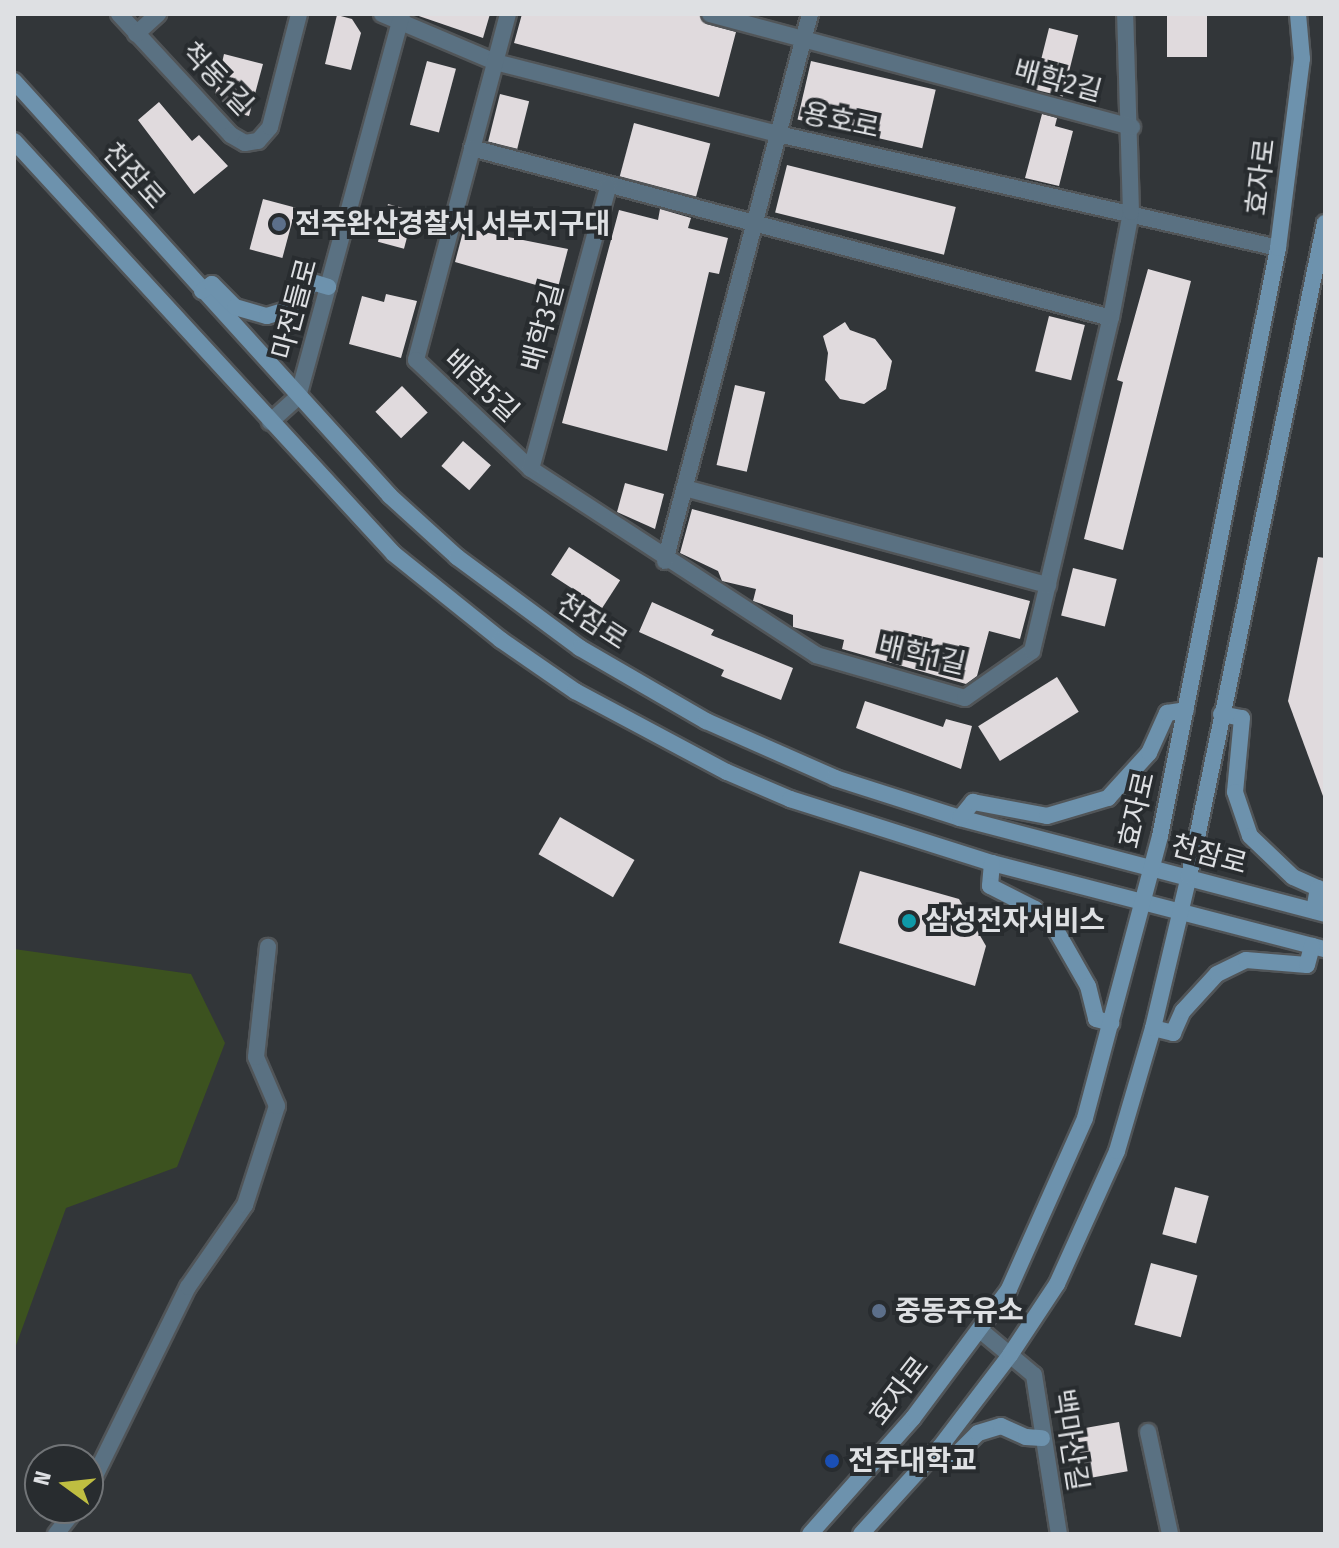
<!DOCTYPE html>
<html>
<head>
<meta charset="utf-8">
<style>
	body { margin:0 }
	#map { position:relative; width:1339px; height:1548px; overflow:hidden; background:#323639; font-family:"Fira Sans Condensed","Noto Sans KR",sans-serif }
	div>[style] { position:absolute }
	.green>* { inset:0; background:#3c521f }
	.building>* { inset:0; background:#e0dadd; transform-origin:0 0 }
	.roads { filter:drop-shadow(2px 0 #515558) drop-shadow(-2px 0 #515558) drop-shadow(0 2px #515558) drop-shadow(0 -2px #515558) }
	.street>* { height:16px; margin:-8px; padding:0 8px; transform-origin:8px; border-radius:8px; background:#5a7182 }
	.secondary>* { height:16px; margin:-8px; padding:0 8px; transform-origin:8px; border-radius:8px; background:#6d92ad }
	.dots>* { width:22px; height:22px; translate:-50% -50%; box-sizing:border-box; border:4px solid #282c2f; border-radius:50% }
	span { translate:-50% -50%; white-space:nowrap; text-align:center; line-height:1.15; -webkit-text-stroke:8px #282c2f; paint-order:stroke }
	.street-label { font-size:28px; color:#dee0e3 }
	.poi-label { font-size:28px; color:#dee0e3; font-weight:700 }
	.left { translate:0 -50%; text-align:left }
	.frame { position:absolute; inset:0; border:16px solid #dee0e3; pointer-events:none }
	.north { position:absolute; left:24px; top:1444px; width:80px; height:80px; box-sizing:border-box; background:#282c2f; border:2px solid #717477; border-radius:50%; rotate:285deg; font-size:22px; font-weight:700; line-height:32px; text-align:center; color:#dee0e3 }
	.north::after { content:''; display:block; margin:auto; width:28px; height:36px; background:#bfbe41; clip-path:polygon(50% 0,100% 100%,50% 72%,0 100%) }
</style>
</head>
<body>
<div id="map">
	<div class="green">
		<i style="clip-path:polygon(14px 949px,191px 974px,225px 1043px,177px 1167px,66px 1208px,14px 1351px)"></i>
	</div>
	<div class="building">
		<i style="clip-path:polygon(413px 14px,490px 14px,483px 38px)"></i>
		<i style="clip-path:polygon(522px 14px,699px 14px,706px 24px,736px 32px,719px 97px,514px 43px)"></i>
		<i style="left:1167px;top:14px;width:40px;height:43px"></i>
		<i style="clip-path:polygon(337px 15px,352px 19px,361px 33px,351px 70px,325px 64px)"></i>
		<i style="left:1049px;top:28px;width:30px;height:63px;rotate:14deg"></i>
		<i style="clip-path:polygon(224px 54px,263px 64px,249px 116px,233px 112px,215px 95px)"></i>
		<i style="left:427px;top:61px;width:30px;height:66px;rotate:15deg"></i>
		<i style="left:811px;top:61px;width:128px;height:60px;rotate:13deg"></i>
		<i style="left:500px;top:94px;width:30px;height:49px;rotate:14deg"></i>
		<i style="clip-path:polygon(159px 102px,192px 141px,199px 135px,228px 166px,194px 194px,138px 120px)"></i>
		<i style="clip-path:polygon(1042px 114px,1057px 118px,1055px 126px,1073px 131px,1059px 186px,1025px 178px)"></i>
		<i style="left:634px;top:123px;width:79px;height:55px;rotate:15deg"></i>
		<i style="left:787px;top:165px;width:174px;height:49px;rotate:14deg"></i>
		<i style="left:263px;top:199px;width:34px;height:52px;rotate:15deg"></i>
		<i style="left:388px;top:204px;width:27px;height:39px;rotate:15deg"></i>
		<i style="clip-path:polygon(660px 209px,691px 218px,688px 228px,728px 238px,719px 274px,709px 272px,667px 451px,562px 423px,619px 210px,658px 220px)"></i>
		<i style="clip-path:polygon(464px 228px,568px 249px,557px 291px,455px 262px)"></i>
		<i style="clip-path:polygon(1148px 269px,1191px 281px,1123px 550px,1084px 539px,1123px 382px,1117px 380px)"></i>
		<i style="clip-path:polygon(386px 294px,417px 301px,401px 358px,349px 344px,362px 296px,384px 302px)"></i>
		<i style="left:1049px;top:316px;width:37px;height:57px;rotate:14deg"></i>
		<i style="clip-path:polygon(845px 322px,850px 330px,875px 339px,892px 361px,886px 389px,864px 404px,840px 399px,825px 380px,828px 353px,823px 336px)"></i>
		<i style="left:735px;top:385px;width:31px;height:82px;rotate:13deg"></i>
		<i style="left:402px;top:386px;width:37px;height:37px;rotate:46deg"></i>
		<i style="left:463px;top:441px;width:37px;height:33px;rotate:41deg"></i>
		<i style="clip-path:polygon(625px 483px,664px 494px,655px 529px,617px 512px)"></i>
		<i style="clip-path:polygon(692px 509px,1030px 601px,1020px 639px,989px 631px,977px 676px,966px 684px,842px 649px,844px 640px,793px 627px,793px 615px,753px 601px,756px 589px,722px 581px,718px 571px,680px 553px)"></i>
		<i style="left:569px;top:547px;width:61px;height:33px;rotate:33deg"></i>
		<i style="clip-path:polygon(1318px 557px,1325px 558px,1323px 796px,1288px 701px)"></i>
		<i style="left:1073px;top:568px;width:45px;height:49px;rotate:14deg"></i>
		<i style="clip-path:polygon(652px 602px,714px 630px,711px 635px,793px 668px,781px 700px,721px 676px,724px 670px,639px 632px)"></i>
		<i style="left:1057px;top:677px;width:41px;height:93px;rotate:58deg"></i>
		<i style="clip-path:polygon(865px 701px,943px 727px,946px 719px,972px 726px,961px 769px,856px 728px)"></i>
		<i style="left:560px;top:817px;width:86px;height:43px;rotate:30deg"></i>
		<i style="clip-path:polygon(860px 871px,959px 899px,986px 946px,975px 986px,839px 943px)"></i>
		<i style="left:1175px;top:1187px;width:35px;height:49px;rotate:15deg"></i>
		<i style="left:1151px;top:1263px;width:48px;height:64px;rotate:15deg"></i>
		<i style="left:1119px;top:1422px;width:50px;height:50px;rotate:80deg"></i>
	</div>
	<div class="roads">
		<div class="street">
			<i style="left:119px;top:14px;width:165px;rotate:47.2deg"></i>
			<i style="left:231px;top:135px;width:16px;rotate:30deg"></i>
			<i style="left:245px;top:143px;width:13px;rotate:-9deg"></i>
			<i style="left:258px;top:141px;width:18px;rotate:-49deg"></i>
			<i style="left:270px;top:127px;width:117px;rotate:-75.6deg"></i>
			<i style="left:382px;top:14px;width:123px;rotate:23deg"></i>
			<i style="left:495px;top:62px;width:292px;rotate:14.3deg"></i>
			<i style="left:778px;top:134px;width:513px;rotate:12.84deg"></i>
			<i style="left:508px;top:14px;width:358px;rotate:104.9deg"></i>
			<i style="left:416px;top:360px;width:158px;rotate:43.5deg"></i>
			<i style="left:531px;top:469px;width:340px;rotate:33.1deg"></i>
			<i style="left:816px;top:655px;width:155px;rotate:16.1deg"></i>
			<i style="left:965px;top:698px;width:82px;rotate:-35deg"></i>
			<i style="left:1032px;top:651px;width:342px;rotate:-76.7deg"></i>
			<i style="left:1111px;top:318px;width:108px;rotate:-79.3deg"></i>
			<i style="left:1131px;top:212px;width:198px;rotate:-91.7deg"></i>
			<i style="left:710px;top:14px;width:437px;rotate:15deg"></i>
			<i style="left:136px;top:34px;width:30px;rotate:-42deg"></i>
			<i style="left:472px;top:148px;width:661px;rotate:14.9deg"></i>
			<i style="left:270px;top:422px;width:38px;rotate:-42deg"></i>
			<i style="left:298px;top:397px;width:397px;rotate:-74.8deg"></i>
			<i style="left:531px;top:469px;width:292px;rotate:-74.7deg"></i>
			<i style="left:685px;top:488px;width:376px;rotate:15deg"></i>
			<i style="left:665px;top:561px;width:566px;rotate:-75.15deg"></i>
			<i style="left:980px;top:1330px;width:70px;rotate:39.8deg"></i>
			<i style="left:1034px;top:1375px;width:161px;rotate:81.1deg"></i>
			<i style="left:1148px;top:1432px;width:104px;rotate:77.8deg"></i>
			<i style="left:88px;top:1490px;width:226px;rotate:-63.8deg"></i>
			<i style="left:188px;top:1287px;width:100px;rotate:-55.2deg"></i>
			<i style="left:245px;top:1205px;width:104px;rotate:-72.1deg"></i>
			<i style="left:277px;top:1106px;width:53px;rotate:-113.2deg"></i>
			<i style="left:256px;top:1057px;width:111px;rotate:-83.8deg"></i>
			<i style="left:56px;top:1534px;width:33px;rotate:-52deg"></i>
		</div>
		<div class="secondary">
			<i style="left:14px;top:81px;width:560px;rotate:47.82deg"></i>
			<i style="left:390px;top:496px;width:91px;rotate:42.3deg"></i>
			<i style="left:457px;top:557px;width:153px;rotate:36.5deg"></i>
			<i style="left:580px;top:648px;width:146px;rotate:30.1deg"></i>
			<i style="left:706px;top:721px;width:141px;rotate:23.8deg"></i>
			<i style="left:835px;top:778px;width:131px;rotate:17.7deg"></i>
			<i style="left:960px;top:818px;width:377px;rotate:14.7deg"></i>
			<i style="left:14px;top:141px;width:561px;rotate:47.38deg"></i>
			<i style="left:394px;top:554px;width:137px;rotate:38.8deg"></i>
			<i style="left:501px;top:640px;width:90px;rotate:34.6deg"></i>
			<i style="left:575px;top:691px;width:172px;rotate:28.1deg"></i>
			<i style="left:727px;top:772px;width:69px;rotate:23.2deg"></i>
			<i style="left:790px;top:799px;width:212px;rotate:17.6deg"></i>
			<i style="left:992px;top:863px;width:344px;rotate:14.5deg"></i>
			<i style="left:202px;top:291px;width:12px;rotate:-35deg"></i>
			<i style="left:212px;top:284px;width:33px;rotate:45deg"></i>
			<i style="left:235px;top:307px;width:33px;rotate:16deg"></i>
			<i style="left:267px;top:316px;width:31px;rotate:-17deg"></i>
			<i style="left:297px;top:307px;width:29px;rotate:-59deg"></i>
			<i style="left:312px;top:282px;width:17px;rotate:17deg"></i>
			<i style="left:1221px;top:714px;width:21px;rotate:11deg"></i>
			<i style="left:1242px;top:718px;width:74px;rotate:95.4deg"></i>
			<i style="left:1235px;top:792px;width:46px;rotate:71.2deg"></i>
			<i style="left:1250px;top:836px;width:59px;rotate:43.6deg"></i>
			<i style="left:1293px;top:877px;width:27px;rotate:24deg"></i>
			<i style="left:1318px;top:888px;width:23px;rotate:100deg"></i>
			<i style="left:960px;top:818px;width:21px;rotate:-51deg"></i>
			<i style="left:973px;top:802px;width:75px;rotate:10.7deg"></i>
			<i style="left:1047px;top:816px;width:64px;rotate:-16.4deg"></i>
			<i style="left:1108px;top:798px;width:61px;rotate:-47.7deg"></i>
			<i style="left:1149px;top:753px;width:44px;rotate:-65.8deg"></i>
			<i style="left:1167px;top:713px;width:19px;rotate:-9deg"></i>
			<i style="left:992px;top:863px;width:23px;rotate:95deg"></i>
			<i style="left:990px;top:886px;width:51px;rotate:27.1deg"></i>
			<i style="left:1035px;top:909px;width:30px;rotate:45deg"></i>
			<i style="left:1056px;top:930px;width:64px;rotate:60.3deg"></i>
			<i style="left:1088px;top:986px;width:34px;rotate:76deg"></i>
			<i style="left:1096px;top:1019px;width:16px;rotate:15deg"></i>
			<i style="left:1153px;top:1028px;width:21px;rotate:14deg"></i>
			<i style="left:1173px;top:1033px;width:24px;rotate:-66deg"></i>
			<i style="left:1183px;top:1011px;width:50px;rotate:-47.4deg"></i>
			<i style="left:1217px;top:974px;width:32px;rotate:-26deg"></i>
			<i style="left:1246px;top:960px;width:61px;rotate:4.7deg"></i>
			<i style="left:1307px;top:965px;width:20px;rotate:-75deg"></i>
			<i style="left:940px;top:1447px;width:17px;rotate:40deg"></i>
			<i style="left:953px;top:1458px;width:35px;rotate:-45deg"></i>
			<i style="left:978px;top:1433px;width:24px;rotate:-17deg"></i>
			<i style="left:1001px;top:1426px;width:27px;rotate:24deg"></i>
			<i style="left:1026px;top:1437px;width:16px;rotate:4deg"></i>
			<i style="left:810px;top:1534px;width:155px;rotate:-48.4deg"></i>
			<i style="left:913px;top:1418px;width:161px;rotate:-53.3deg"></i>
			<i style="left:1009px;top:1289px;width:187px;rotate:-66deg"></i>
			<i style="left:1085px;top:1118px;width:292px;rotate:-75.1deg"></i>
			<i style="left:1160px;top:836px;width:600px;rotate:-78.65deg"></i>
			<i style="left:1278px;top:248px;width:191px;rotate:-82.8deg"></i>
			<i style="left:1302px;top:59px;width:45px;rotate:-95.1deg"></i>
			<i style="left:861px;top:1534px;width:118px;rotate:-47.8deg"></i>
			<i style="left:940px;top:1447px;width:116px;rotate:-52.7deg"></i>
			<i style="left:1010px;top:1355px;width:85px;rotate:-56.5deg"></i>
			<i style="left:1057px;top:1284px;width:146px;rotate:-65.7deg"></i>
			<i style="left:1117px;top:1151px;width:128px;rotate:-73.7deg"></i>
			<i style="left:1153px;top:1028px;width:156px;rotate:-76.7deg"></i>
			<i style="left:1189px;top:876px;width:667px;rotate:-78.24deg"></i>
		</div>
	</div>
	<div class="dots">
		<i style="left:279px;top:224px;background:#5c6f8a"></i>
		<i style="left:909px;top:921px;background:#0f9aa8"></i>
		<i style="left:879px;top:1311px;background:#5c6f8a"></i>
		<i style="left:832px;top:1461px;background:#1a4fb4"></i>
	</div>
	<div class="street-label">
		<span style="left:217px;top:79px;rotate:46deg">척동1길</span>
		<span style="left:1058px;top:81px;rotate:15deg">배학2길</span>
		<span style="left:841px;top:121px;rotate:12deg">용호로</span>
		<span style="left:134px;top:176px;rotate:48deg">천잠로</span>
		<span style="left:1261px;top:177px;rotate:-83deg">효자로</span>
		<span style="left:295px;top:309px;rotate:-75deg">마전들로</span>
		<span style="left:543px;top:327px;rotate:-75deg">배학3길</span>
		<span style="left:481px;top:386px;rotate:43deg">배학5길</span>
		<span style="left:592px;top:622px;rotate:33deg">천잠로</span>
		<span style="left:922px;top:655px;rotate:13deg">배학1길</span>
		<span style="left:1137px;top:810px;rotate:-77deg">효자로</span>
		<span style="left:1209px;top:855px;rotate:15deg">천잠로</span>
		<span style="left:899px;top:1391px;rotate:-52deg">효자로</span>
		<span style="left:1070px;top:1440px;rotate:81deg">백마산길</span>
	</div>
	<div class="poi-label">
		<span class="left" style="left:295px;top:224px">전주완산경찰서 서부지구대</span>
		<span class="left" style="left:925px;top:921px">삼성전자서비스</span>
		<span class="left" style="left:895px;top:1311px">중동주유소</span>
		<span class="left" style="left:848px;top:1461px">전주대학교</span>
	</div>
	<div class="frame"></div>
	<div class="north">N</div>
</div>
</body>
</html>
